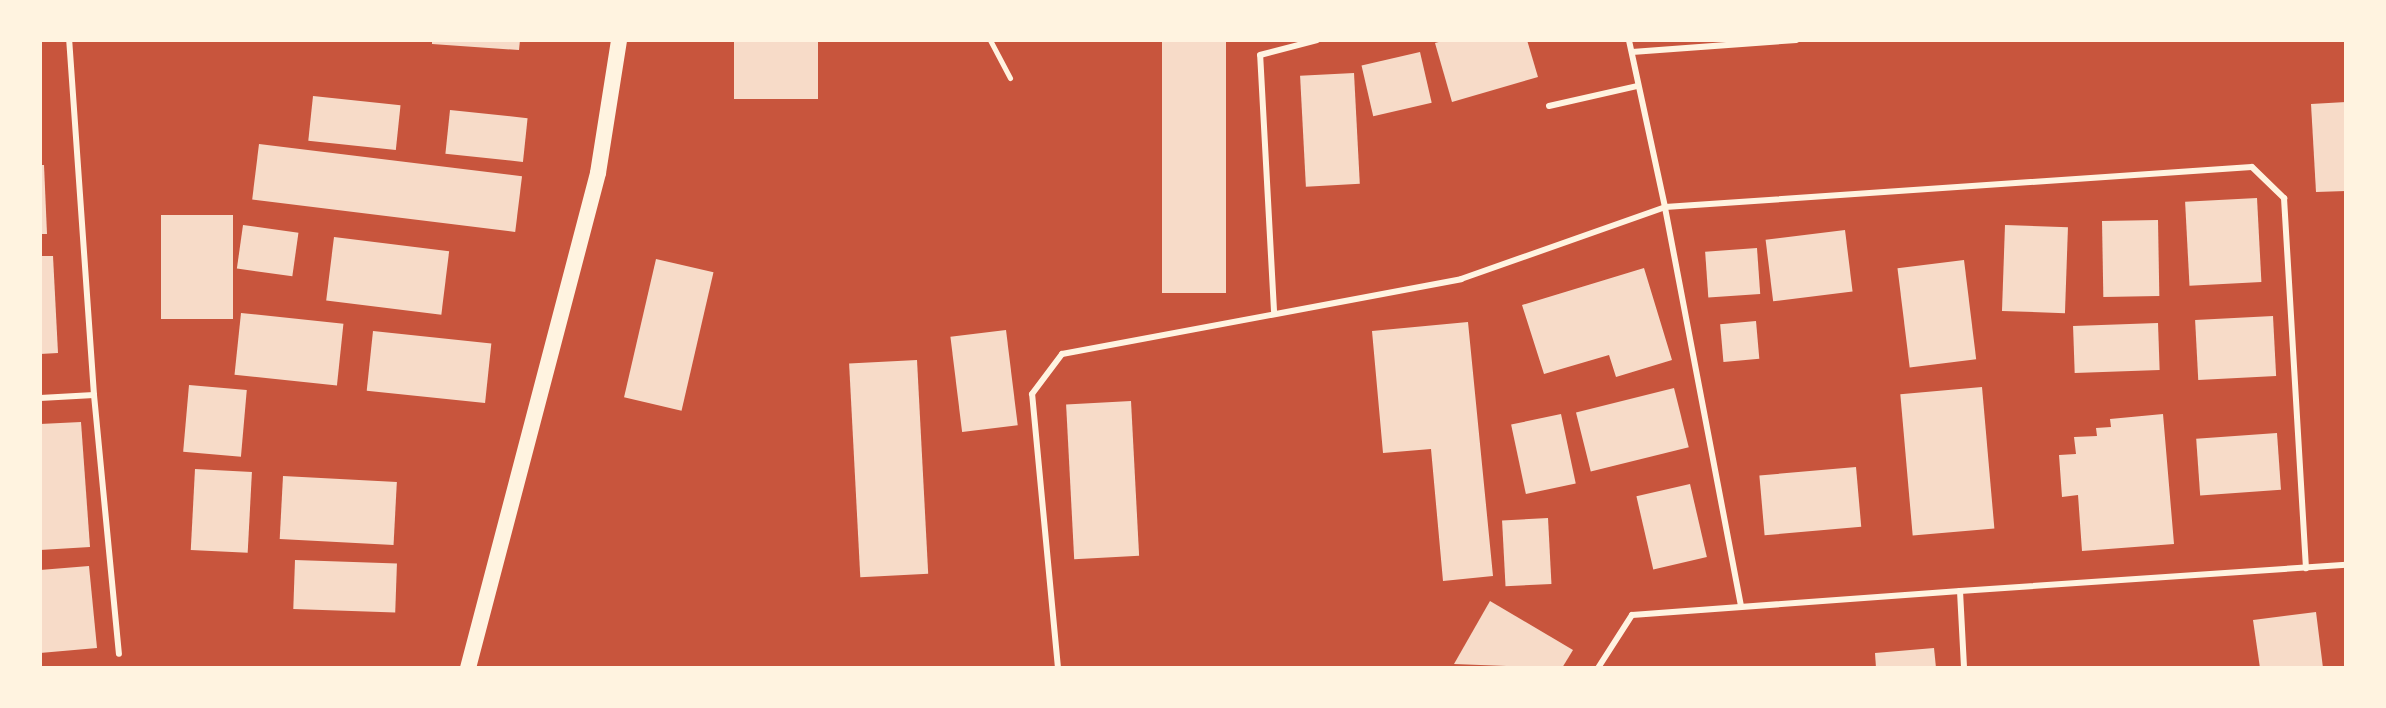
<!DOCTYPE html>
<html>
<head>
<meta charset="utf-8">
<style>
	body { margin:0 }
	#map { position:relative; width:2386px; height:708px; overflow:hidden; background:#c8553d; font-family:Merriweather,serif }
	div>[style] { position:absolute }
	.building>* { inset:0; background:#f7dbc8; transform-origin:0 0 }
	.path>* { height:5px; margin:-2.5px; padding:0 2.5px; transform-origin:2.5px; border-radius:2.5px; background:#fff3e0 }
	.service>* { height:6px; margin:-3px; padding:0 3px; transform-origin:3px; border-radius:3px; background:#fff3e0 }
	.secondary>* { height:16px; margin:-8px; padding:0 8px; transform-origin:8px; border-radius:8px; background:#fff3e0 }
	span { translate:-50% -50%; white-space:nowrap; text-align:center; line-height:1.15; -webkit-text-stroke:8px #fff3e0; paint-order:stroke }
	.frame { position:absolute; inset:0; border:42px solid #fff3e0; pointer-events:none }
</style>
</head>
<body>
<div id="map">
	<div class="building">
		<i style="clip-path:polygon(432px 40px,520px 40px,519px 50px,432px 44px)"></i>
		<i style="left:734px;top:40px;width:84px;height:59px"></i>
		<i style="left:1162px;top:40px;width:64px;height:253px"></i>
		<i style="clip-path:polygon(1446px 40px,1527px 40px,1538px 77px,1452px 102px,1435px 43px)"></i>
		<i style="left:1420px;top:52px;width:52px;height:60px;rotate:77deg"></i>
		<i style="left:1354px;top:73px;width:111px;height:54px;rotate:87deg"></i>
		<i style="left:313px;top:96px;width:88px;height:45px;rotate:6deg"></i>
		<i style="clip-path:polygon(2346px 102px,2346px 191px,2316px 192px,2311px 104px)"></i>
		<i style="left:450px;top:110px;width:78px;height:44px;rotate:6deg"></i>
		<i style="left:259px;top:144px;width:265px;height:56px;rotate:7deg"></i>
		<i style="clip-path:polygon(40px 165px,44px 165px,47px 234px,40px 234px)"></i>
		<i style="left:2257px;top:198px;width:84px;height:72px;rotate:87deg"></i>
		<i style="left:161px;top:215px;width:72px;height:104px"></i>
		<i style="left:2158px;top:220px;width:76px;height:56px;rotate:89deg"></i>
		<i style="left:243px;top:225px;width:56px;height:44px;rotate:8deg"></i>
		<i style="left:2005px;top:225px;width:63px;height:86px;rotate:2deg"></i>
		<i style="left:1845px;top:230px;width:62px;height:80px;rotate:83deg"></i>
		<i style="left:334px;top:237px;width:116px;height:64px;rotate:7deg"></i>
		<i style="left:1757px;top:248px;width:46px;height:52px;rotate:86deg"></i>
		<i style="clip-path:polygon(40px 256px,53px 256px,58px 353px,40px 354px)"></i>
		<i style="left:656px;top:259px;width:59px;height:142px;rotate:13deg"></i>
		<i style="left:1964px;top:260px;width:100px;height:67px;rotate:83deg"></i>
		<i style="clip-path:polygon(1644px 268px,1672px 360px,1616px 377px,1609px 355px,1544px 374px,1522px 305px)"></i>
		<i style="left:241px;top:313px;width:103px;height:62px;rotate:6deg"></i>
		<i style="left:2273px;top:316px;width:60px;height:78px;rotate:87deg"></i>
		<i style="left:1756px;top:321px;width:38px;height:36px;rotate:85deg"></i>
		<i style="clip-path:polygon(1468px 322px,1493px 576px,1443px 581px,1431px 449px,1383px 453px,1372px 331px)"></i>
		<i style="left:2158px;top:323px;width:47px;height:85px;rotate:88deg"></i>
		<i style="left:1006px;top:330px;width:96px;height:56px;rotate:83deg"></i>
		<i style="left:373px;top:331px;width:119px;height:60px;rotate:6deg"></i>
		<i style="left:917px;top:360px;width:214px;height:68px;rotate:87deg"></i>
		<i style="left:189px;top:385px;width:58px;height:67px;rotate:5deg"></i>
		<i style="left:1982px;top:387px;width:142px;height:82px;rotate:85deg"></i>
		<i style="left:1674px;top:388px;width:61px;height:101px;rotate:76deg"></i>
		<i style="left:1131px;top:401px;width:155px;height:65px;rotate:87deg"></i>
		<i style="left:1561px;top:414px;width:71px;height:51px;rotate:78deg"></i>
		<i style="clip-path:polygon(2163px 414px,2174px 544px,2082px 551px,2078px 495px,2062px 497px,2059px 455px,2076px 454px,2074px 437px,2097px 436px,2096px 428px,2111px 427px,2110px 419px)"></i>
		<i style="clip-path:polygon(81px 422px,90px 547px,40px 550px,40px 424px)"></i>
		<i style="left:2277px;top:433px;width:57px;height:81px;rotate:86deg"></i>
		<i style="left:1856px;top:467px;width:60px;height:97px;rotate:85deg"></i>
		<i style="left:195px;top:469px;width:57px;height:81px;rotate:3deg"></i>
		<i style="left:283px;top:476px;width:114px;height:63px;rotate:3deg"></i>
		<i style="left:1690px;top:484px;width:75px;height:55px;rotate:77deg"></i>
		<i style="left:1548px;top:518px;width:66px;height:46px;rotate:87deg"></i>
		<i style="left:295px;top:560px;width:102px;height:49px;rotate:2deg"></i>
		<i style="clip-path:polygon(89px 566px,97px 648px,40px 653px,40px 570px)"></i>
		<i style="clip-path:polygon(1490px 601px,1573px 650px,1562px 668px,1454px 664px)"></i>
		<i style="clip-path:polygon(2316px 612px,2323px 668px,2260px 668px,2253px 620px)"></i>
		<i style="clip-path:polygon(1934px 648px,1936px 668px,1876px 668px,1875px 653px)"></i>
	</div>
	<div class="path">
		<i style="left:990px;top:40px;width:43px;rotate:62.2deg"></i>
	</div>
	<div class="service">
		<i style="left:1632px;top:52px;width:165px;rotate:-4.2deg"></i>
		<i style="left:1549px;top:106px;width:90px;rotate:-12.8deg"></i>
		<i style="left:1274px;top:311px;width:256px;rotate:-93.1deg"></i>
		<i style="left:1260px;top:55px;width:59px;rotate:-14.7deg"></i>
		<i style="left:94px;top:395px;width:260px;rotate:84.5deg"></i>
		<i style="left:40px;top:398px;width:54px;rotate:-3.2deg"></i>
		<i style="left:94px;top:395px;width:356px;rotate:-94deg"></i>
		<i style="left:1960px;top:591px;width:387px;rotate:-3.9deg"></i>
		<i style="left:1741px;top:606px;width:406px;rotate:-100.8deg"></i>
		<i style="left:1665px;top:207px;width:588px;rotate:-3.9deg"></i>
		<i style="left:2252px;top:167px;width:45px;rotate:44.1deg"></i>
		<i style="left:2284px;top:198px;width:371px;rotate:86.6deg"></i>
		<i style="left:1058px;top:668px;width:275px;rotate:-95.4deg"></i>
		<i style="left:1032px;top:394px;width:50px;rotate:-53.1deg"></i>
		<i style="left:1062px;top:354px;width:406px;rotate:-10.6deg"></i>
		<i style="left:1461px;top:279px;width:216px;rotate:-19.4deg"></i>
		<i style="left:1665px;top:207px;width:171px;rotate:-102.2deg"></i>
		<i style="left:1598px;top:668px;width:63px;rotate:-57.3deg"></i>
		<i style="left:1632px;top:615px;width:329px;rotate:-4.2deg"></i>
		<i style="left:1960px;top:591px;width:77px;rotate:87deg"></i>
	</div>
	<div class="secondary">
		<i style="left:468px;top:668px;width:512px;rotate:-75.28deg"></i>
		<i style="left:598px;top:173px;width:135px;rotate:-81deg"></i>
	</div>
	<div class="frame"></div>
</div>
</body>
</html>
